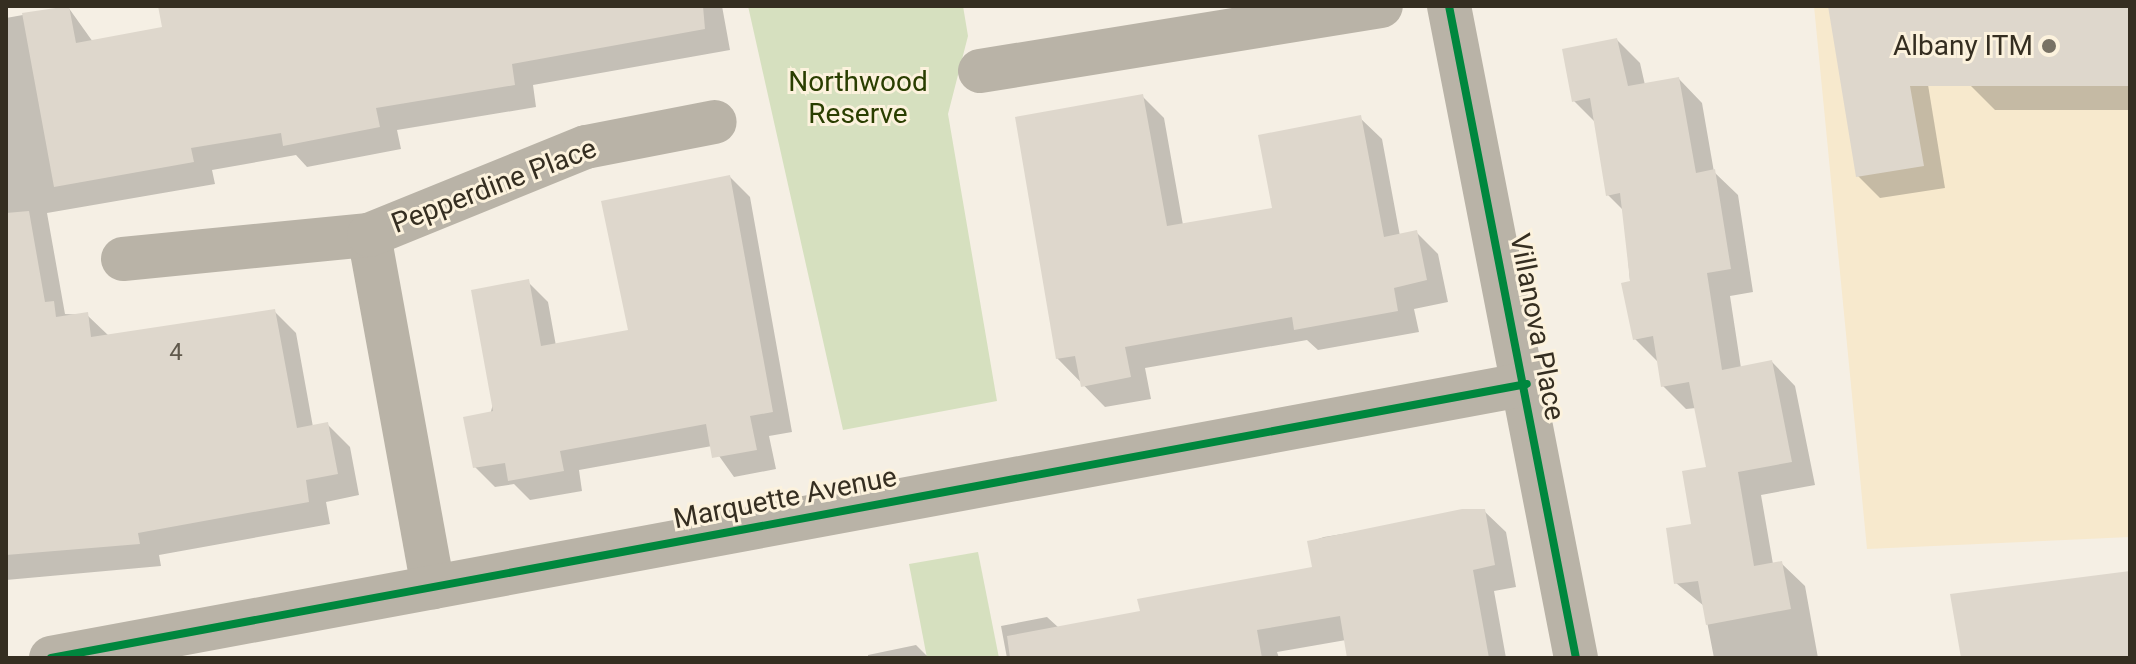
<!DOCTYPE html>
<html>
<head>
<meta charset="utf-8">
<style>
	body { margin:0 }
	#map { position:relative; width:2136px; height:664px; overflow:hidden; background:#f5efe4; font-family:Roboto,sans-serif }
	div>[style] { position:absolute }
	.built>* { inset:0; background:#f7e9cd }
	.green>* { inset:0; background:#d6e0bf }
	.shadow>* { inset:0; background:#0003 }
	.building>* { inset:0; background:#ded7cc }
	.street>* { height:44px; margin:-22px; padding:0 22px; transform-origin:22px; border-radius:22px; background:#b9b3a7 }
	.cycleway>* { height:8px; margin:-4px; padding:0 4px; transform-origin:4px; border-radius:4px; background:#00873e }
	.dots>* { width:22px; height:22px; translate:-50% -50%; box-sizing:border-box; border:4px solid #fcf2dd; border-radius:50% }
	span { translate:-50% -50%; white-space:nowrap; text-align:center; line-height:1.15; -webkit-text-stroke:6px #fcf2dd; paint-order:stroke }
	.number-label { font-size:24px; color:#60594c }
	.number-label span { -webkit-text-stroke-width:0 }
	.poi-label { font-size:28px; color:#352e21 }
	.right { translate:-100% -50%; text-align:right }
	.park-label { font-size:28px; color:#2a3e00 }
	.street-label { font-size:28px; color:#352e21 }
	.frame { position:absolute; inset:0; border:8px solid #352e21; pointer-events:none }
</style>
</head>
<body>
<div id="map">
	<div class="built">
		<i style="clip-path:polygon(1814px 6px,2130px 6px,2130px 537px,1867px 549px)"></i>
	</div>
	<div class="green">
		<i style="clip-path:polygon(748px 6px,963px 6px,968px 36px,948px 114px,997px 401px,843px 430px)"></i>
		<i style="clip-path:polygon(978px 552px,999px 658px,927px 658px,909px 564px)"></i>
	</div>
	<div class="shadow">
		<i style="clip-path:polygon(160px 6px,722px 6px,730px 50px,533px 85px,536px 107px,397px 130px,401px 149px,307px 167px,296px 155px,212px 170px,215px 184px,47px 213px,65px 314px,87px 315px,109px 336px,274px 311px,296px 333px,313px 427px,328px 425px,350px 447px,359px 495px,326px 502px,330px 524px,159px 555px,161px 566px,6px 580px,6px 18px,68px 7px,93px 42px,164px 28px)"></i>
		<i style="clip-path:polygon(1830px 6px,1915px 6px,1945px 188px,1880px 198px,1858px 176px)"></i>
		<i style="clip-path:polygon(1970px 6px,2130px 6px,2130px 110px,1995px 110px,1970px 85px)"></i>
		<i style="clip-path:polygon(1617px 40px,1640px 63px,1645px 85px,1679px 79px,1702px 103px,1714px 172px,1738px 195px,1753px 292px,1730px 296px,1741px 368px,1772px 362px,1795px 386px,1815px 485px,1761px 495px,1773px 564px,1781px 563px,1805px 586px,1818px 658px,1714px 658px,1704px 606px,1676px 583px,1708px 469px,1696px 408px,1686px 409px,1663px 386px,1659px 363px,1635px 339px,1624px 211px,1608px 195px,1596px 123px,1574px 101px)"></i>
		<i style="clip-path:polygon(1143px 97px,1164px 118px,1183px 225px,1274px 209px,1360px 118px,1382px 139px,1400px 236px,1416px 232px,1438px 254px,1448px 302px,1414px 309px,1419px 332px,1318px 350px,1307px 340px,1145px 368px,1151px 399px,1105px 407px,1057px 358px)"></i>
		<i style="clip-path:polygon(730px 177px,750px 197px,792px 432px,769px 436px,776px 469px,734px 477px,712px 446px,579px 470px,582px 491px,530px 500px,514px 484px,495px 487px,475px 467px,528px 282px,548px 302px,556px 346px,630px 332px)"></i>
		<i style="clip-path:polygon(1484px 511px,1506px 532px,1516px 587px,1494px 591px,1506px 658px,1350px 658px,1346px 640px,1277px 652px,1279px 658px,1007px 658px,1001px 626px,1047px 617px,1059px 628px,1142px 613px,1314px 568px,1309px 542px,1324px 537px)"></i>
		<i style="clip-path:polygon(916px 645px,929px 658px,868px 658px,868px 655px)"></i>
	</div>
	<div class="building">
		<i style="clip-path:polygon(69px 6px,76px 43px,162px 27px,158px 6px,703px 6px,705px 29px,512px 64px,515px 85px,376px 108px,380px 127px,283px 146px,281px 133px,191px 148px,194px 162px,54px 187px,22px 13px)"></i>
		<i style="clip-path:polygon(1828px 6px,2130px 6px,2130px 86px,1910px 86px,1924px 166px,1856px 177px)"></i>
		<i style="clip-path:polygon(1617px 38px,1628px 86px,1679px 77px,1696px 173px,1715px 169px,1731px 269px,1707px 273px,1722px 370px,1772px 360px,1792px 462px,1738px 472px,1754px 566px,1782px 561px,1791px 609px,1706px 625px,1698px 581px,1674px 584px,1666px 528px,1691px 524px,1682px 471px,1706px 467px,1689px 382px,1661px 387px,1653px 336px,1633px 340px,1621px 283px,1630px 281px,1620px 193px,1606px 196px,1590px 98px,1572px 102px,1562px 49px)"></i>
		<i style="clip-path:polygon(1143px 94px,1167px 226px,1272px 208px,1258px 135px,1361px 115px,1384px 237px,1417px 230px,1427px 280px,1394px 288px,1398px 311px,1294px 330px,1292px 317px,1125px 347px,1131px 377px,1081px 387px,1075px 356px,1056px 359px,1015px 117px)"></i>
		<i style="clip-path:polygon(730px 175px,773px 412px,750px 416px,757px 450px,712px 458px,706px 424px,560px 451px,564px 471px,508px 481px,505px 463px,473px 468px,463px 417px,493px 411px,471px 290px,529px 279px,541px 346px,628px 330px,601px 201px)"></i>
		<i style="clip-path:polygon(29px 211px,45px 302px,54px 301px,56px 317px,88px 312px,91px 337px,275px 309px,297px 428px,328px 422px,338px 474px,306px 480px,309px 502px,138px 533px,140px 544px,6px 555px,6px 213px)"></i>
		<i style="clip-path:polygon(1462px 509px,1485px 509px,1495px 565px,1473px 570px,1489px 658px,1347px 658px,1340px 616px,1257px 630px,1262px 658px,1010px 658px,1007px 636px,1140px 611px,1137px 599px,1312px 567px,1307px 541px)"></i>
		<i style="clip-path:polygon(2130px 571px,2130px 658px,1961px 658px,1950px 594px)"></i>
	</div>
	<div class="street">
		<i style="left:1449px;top:6px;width:664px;rotate:78.98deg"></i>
		<i style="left:980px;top:71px;width:406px;rotate:-9.2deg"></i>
		<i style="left:369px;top:235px;width:358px;rotate:79.7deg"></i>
		<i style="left:123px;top:259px;width:247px;rotate:-5.6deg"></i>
		<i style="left:369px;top:235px;width:234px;rotate:-22.1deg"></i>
		<i style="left:586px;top:147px;width:131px;rotate:-11deg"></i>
		<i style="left:51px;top:658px;width:1501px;rotate:-10.52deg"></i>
	</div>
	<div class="cycleway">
		<i style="left:1449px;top:6px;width:664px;rotate:78.98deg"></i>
		<i style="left:51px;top:658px;width:1501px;rotate:-10.52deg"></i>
	</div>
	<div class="dots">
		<i style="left:2049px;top:46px;background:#787265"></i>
	</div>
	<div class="number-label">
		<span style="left:176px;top:353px">4</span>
	</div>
	<div class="poi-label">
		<span class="right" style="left:2033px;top:46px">Albany ITM</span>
	</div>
	<div class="park-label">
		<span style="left:858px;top:98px">Northwood<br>Reserve</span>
	</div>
	<div class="street-label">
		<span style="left:494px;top:186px;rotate:-21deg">Pepperdine Place</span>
		<span style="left:1537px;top:327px;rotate:79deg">Villanova Place</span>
		<span style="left:785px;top:498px;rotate:-11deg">Marquette Avenue</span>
	</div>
	<div class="frame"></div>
</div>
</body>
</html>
